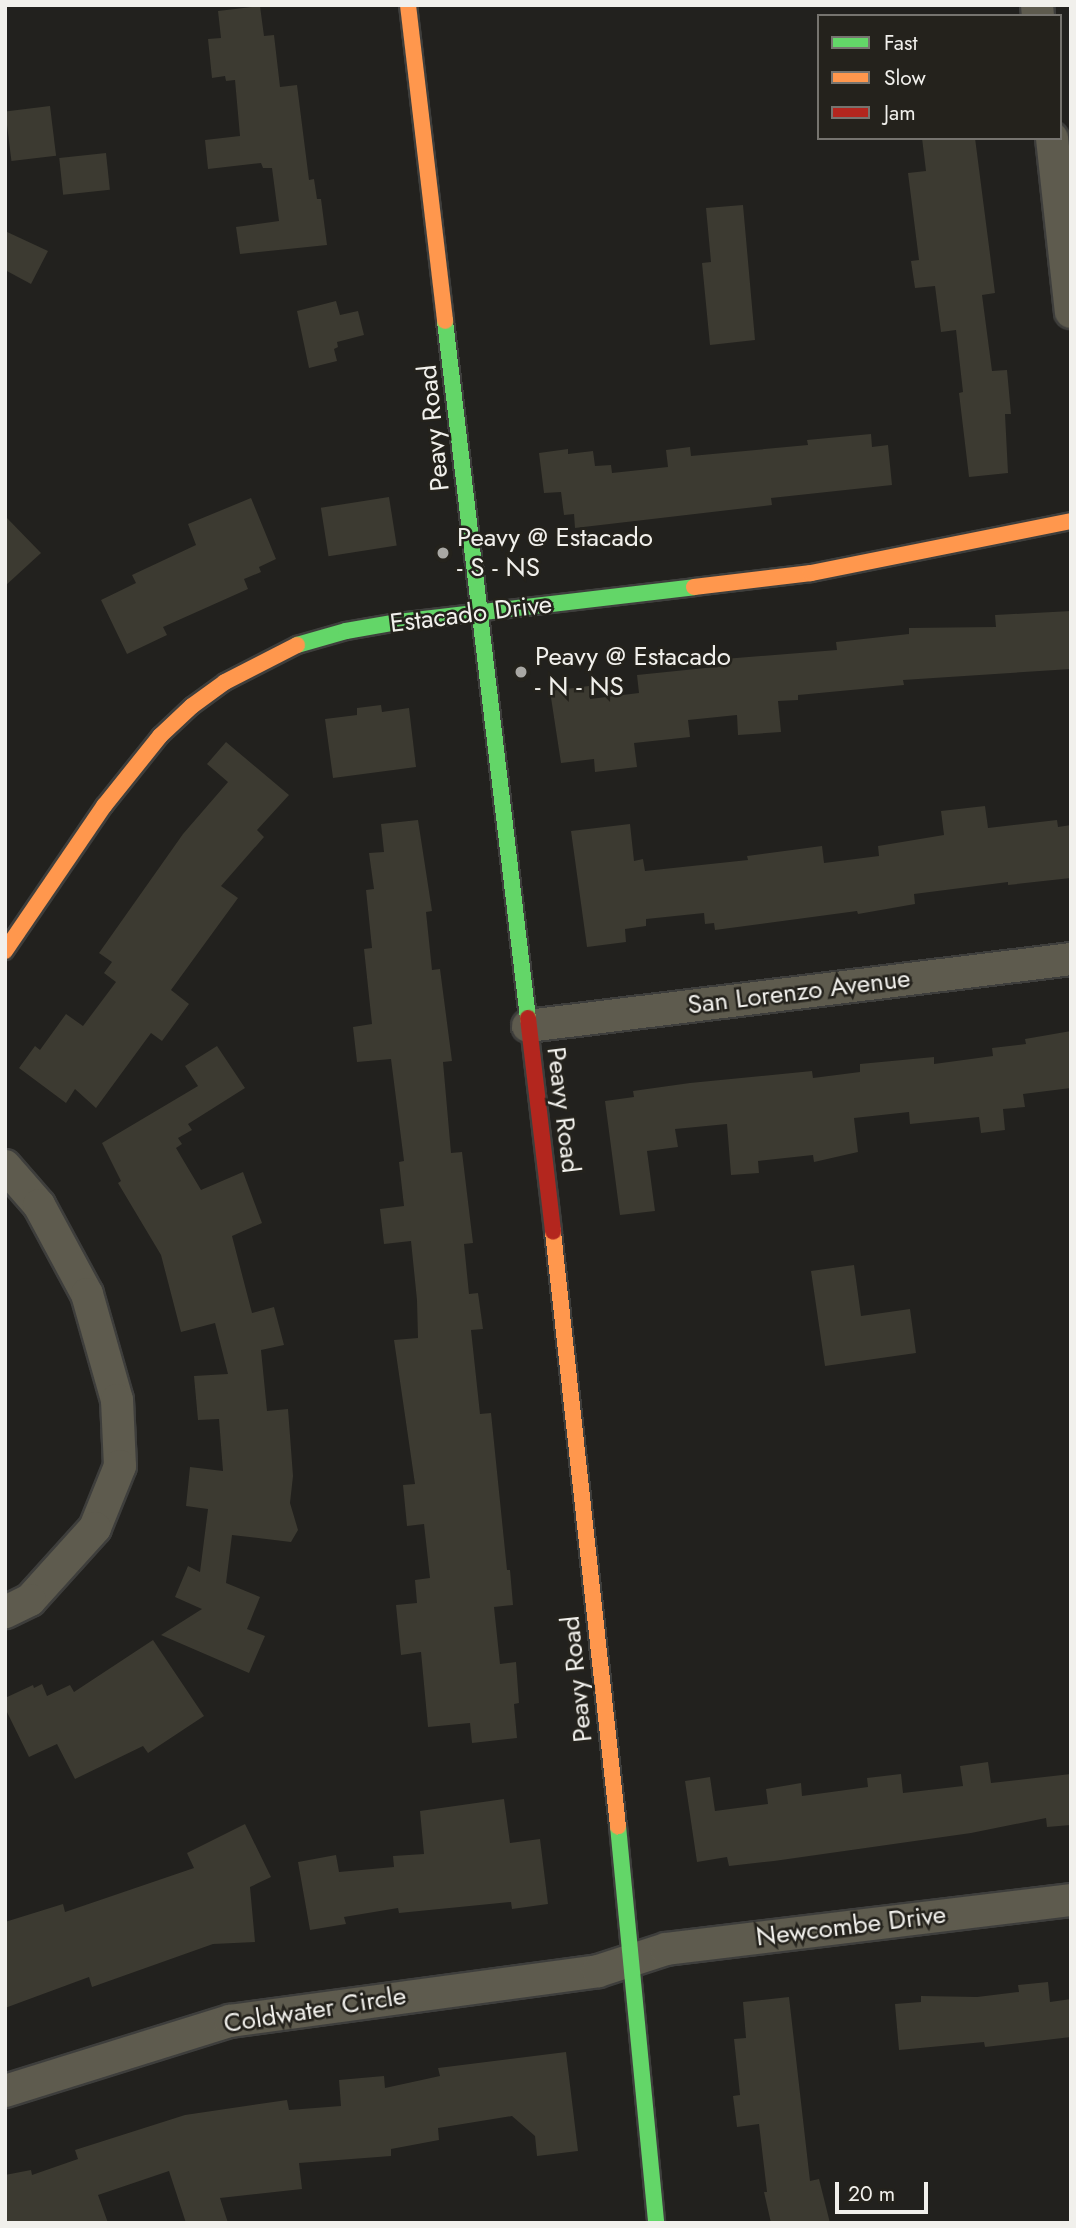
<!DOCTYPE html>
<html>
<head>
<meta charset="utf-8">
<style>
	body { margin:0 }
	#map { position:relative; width:1076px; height:2228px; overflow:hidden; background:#22211e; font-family:Jost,sans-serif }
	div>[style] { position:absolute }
	.building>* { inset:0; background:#3c3a31; transform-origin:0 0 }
	.roads { filter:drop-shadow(2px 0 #3e3e3c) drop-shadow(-2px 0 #3e3e3c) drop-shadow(0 2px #3e3e3c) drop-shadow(0 -2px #3e3e3c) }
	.street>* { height:32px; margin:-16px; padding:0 16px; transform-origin:16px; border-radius:16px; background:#5e5b4e }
	.fast>* { height:16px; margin:-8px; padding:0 8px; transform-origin:8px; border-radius:8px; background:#63d668 }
	.slow>* { height:16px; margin:-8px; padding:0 8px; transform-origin:8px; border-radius:8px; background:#ff974d }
	.jam>* { height:16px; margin:-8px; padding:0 8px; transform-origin:8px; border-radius:8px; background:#b3261e }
	.dots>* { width:19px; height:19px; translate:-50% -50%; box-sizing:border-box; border:4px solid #24221c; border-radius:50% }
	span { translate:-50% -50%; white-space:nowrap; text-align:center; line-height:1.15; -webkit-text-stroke:5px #24221c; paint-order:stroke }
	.street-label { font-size:26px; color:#f1f0ec }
	.poi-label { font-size:26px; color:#f1f0ec }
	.left { translate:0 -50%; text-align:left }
	.frame { position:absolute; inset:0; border:7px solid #f1f0ec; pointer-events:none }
	.legend { position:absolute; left:817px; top:14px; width:245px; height:126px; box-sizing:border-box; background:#24221c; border:2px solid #76746f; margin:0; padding:9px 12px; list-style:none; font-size:21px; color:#f1f0ec }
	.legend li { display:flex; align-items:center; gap:14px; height:35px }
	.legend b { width:35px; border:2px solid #76746f }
	.scale { position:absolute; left:835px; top:2182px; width:93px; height:32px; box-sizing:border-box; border:4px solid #f1f0ec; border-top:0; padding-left:9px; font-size:21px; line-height:24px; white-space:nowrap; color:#f1f0ec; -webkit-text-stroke:5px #24221c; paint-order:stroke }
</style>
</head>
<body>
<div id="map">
	<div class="building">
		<i style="clip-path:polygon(260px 6px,264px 36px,274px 35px,280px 87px,297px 85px,309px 180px,314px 179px,317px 199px,321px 199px,327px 245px,240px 254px,236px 227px,279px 221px,272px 168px,263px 168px,261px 163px,208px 169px,205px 140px,240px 136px,235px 80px,226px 81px,225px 76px,212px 78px,208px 39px,221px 38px,218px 11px)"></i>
		<i style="left:50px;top:106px;width:50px;height:45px;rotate:83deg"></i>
		<i style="clip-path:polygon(922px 138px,975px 138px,995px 293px,982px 295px,992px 371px,1007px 370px,1011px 414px,1005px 414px,1008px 473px,969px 477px,959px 393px,963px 392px,956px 330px,941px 332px,935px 286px,915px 288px,911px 261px,919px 260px,908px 173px,926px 171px)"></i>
		<i style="left:106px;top:153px;width:37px;height:47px;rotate:84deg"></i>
		<i style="clip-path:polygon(743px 205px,755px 340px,710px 345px,702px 263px,711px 262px,706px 208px)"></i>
		<i style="clip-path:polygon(5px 231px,48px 251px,31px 284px,5px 270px)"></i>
		<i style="clip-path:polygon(336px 301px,340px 315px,358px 311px,364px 335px,337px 342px,338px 347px,334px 349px,337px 361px,309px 368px,297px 311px)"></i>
		<i style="clip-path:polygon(871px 434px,872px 447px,888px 445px,892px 485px,771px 498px,772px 505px,575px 528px,574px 514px,564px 515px,561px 492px,544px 493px,539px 453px,568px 449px,568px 454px,593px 451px,595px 466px,611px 465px,612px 473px,668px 467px,666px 450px,690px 447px,691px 456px,808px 445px,807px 440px)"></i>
		<i style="left:389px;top:497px;width:49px;height:69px;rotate:81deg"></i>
		<i style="clip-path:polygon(251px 498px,276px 559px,259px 567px,261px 572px,244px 579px,248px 589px,163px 627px,167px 635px,127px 654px,101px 600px,136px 583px,132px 575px,196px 545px,188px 524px)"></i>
		<i style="clip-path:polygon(5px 516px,41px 553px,5px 586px)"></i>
		<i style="clip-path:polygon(1071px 611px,1071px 669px,903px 680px,904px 685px,798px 695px,798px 700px,778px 701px,781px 732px,738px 735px,737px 715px,688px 720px,690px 737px,634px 743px,637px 767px,595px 772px,594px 759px,561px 763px,550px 691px,589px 686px,590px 699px,639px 693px,637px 675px,725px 666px,724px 659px,837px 650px,836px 642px,909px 634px,909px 628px,996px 627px,995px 615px)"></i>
		<i style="clip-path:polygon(381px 705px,382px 712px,409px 708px,416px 767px,333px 778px,325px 719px,357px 715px,357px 708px)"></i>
		<i style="clip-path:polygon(226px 742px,289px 795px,257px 830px,264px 837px,221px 886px,238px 898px,171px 990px,189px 1004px,162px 1041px,151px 1033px,96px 1108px,75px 1089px,66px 1103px,19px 1068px,35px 1046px,40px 1050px,66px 1014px,83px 1026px,116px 982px,104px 973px,112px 962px,99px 953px,183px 834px,228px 782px,207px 764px)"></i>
		<i style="clip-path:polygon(985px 806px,988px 828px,1057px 820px,1058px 827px,1071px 825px,1071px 878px,1008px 885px,1008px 882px,914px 894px,915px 904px,858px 914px,857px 911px,715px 930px,714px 923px,705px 924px,704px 913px,646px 919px,646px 926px,625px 929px,626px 942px,587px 947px,571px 831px,630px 824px,634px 861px,643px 859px,645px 871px,748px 860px,747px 856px,822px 846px,824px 863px,879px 856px,878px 846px,944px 835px,941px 811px)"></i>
		<i style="clip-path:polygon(418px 820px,432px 911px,426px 912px,432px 970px,440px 969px,452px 1061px,443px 1062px,451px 1153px,462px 1152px,473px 1243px,464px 1244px,469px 1294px,478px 1293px,483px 1329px,471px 1330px,480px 1414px,491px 1413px,507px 1570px,510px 1570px,513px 1605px,494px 1607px,500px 1664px,516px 1662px,519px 1703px,514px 1704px,517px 1738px,472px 1743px,470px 1723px,428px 1727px,421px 1652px,401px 1655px,396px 1605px,417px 1603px,415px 1580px,430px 1578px,424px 1524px,407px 1526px,403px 1485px,415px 1484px,394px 1340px,418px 1338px,417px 1300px,411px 1241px,384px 1244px,380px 1209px,404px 1206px,399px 1162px,404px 1161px,391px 1059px,357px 1062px,353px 1027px,372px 1024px,364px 949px,372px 948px,366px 890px,374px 889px,369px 853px,384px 852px,381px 824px)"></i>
		<i style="clip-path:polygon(1071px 1031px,1071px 1088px,1023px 1094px,1025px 1107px,1003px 1109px,1005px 1130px,981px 1133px,979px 1117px,910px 1124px,909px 1112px,854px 1118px,858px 1152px,814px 1162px,813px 1155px,758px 1161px,759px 1173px,731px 1175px,727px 1124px,675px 1129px,678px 1147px,647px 1151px,655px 1211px,620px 1215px,605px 1101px,634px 1097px,633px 1091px,690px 1083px,812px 1071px,813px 1078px,860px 1072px,860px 1064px,934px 1057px,934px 1064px,993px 1056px,992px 1048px,1026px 1044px,1025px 1039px)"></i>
		<i style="clip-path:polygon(217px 1046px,245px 1088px,188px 1124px,192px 1130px,178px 1138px,182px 1144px,176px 1148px,201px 1190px,243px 1172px,262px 1223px,232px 1236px,252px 1313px,274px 1307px,284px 1345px,261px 1350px,267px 1411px,288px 1409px,293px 1476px,290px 1503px,298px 1530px,291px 1542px,232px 1535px,226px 1583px,260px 1597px,247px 1629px,265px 1636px,249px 1673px,161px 1635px,202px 1609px,175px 1597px,188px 1566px,200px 1572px,208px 1509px,186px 1506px,190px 1467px,223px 1471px,219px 1419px,198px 1420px,194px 1376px,228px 1374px,215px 1323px,181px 1332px,161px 1255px,118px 1183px,121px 1181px,102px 1143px,198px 1086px,185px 1066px)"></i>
		<i style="clip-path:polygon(854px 1265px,861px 1316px,910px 1309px,916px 1353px,825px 1366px,811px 1271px)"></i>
		<i style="clip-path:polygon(153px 1640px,204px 1716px,148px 1753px,143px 1746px,75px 1779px,57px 1744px,29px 1757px,5px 1708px,5px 1698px,33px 1685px,34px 1688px,42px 1684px,47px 1696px,70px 1685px,74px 1692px)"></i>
		<i style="clip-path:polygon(988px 1762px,991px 1783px,1071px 1774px,1071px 1825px,1047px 1827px,1046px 1818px,971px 1833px,774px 1861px,729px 1866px,727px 1857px,697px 1862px,685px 1781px,710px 1777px,715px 1811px,768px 1804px,766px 1789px,801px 1783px,802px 1796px,868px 1787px,867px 1778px,901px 1774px,903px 1793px,963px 1786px,960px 1766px)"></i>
		<i style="clip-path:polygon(504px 1799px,510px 1843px,540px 1839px,548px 1904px,512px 1909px,511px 1902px,399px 1913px,398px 1908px,344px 1917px,346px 1924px,310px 1930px,298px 1862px,336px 1855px,339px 1872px,394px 1867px,393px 1856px,424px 1854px,420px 1811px)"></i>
		<i style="clip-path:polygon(245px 1824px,271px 1877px,250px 1887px,255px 1942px,213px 1944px,92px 1987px,89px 1977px,5px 2008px,5px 1922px,63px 1904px,65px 1912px,194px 1868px,187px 1853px)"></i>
		<i style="clip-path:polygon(1048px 1982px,1050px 2002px,1071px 1999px,1071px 2037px,985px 2047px,984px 2042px,899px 2050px,895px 2004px,921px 2002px,921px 1996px,977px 1997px,1019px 1992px,1018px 1985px)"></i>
		<i style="clip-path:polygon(789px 1997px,810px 2181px,819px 2179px,830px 2223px,771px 2223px,764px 2192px,767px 2192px,759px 2124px,737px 2127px,733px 2096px,740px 2095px,734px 2039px,746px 2038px,743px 2002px)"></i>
		<i style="clip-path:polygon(566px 2052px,578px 2151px,537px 2156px,535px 2136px,512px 2116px,438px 2128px,439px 2140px,391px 2149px,391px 2156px,299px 2163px,302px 2189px,220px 2198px,228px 2223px,186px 2223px,169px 2171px,98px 2195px,108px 2223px,5px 2223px,5px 2175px,31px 2170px,32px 2175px,78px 2159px,75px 2150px,185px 2115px,287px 2100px,289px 2110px,341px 2106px,339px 2080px,384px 2076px,385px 2088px,440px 2076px,438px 2068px)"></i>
	</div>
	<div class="roads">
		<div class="street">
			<i style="left:1037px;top:5px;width:11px;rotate:85deg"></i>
			<i style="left:1052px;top:138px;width:175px;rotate:83.8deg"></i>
			<i style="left:528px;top:1026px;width:547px;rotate:-7.03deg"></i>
			<i style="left:5px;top:1166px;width:52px;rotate:48.9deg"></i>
			<i style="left:39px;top:1205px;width:101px;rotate:61.7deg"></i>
			<i style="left:87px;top:1294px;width:110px;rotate:74.2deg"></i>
			<i style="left:117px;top:1400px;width:66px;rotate:87.4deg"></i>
			<i style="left:120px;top:1466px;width:67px;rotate:112deg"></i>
			<i style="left:95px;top:1528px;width:97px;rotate:132.1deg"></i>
			<i style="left:30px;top:1600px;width:28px;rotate:154deg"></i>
			<i style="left:5px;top:2091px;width:236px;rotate:-17.3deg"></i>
			<i style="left:230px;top:2021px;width:371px;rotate:-7.7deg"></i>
			<i style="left:598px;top:1971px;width:71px;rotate:-17.9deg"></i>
			<i style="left:666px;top:1949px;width:408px;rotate:-6.9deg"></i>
		</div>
		<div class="fast">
			<i style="left:445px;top:321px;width:702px;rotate:83.21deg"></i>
			<i style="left:297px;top:645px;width:51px;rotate:-15.9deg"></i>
			<i style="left:346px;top:631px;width:53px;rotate:-9.8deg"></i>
			<i style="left:398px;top:622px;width:298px;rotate:-6.7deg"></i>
			<i style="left:618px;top:1826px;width:399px;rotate:84.5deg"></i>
		</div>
		<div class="slow">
			<i style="left:408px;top:5px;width:318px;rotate:83.3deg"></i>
			<i style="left:694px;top:587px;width:118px;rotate:-6.8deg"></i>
			<i style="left:811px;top:573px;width:265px;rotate:-11.3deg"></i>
			<i style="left:5px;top:951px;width:176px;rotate:-55.7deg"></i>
			<i style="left:104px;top:806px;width:90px;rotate:-51.3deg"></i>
			<i style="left:160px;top:736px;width:44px;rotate:-43.2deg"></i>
			<i style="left:192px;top:706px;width:41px;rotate:-36deg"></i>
			<i style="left:225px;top:682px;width:81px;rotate:-27.2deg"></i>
			<i style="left:553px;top:1232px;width:598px;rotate:83.76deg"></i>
		</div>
		<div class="jam">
			<i style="left:528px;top:1018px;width:215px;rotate:83.3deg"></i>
		</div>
	</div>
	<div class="dots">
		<i style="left:443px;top:553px;background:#a9a8a4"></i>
		<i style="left:521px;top:672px;background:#a9a8a4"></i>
	</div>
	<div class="street-label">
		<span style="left:434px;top:428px;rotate:-96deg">Peavy Road</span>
		<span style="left:471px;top:614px;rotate:-7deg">Estacado Drive</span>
		<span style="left:799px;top:992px;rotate:-7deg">San Lorenzo Avenue</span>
		<span style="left:563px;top:1110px;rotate:83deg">Peavy Road</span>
		<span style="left:577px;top:1679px;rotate:-96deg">Peavy Road</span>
		<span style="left:851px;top:1926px;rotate:-7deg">Newcombe Drive</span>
		<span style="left:315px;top:2010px;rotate:-9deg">Coldwater Circle</span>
	</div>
	<div class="poi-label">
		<span class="left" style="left:457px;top:553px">Peavy @ Estacado<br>- S - NS</span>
		<span class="left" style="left:535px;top:672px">Peavy @ Estacado<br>- N - NS</span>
	</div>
	<div class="frame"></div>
	<ul class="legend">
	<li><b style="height:9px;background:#63d668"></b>Fast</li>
	<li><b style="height:9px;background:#ff974d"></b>Slow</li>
	<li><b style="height:9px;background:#b3261e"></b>Jam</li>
	</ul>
	<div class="scale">20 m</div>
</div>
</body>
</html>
